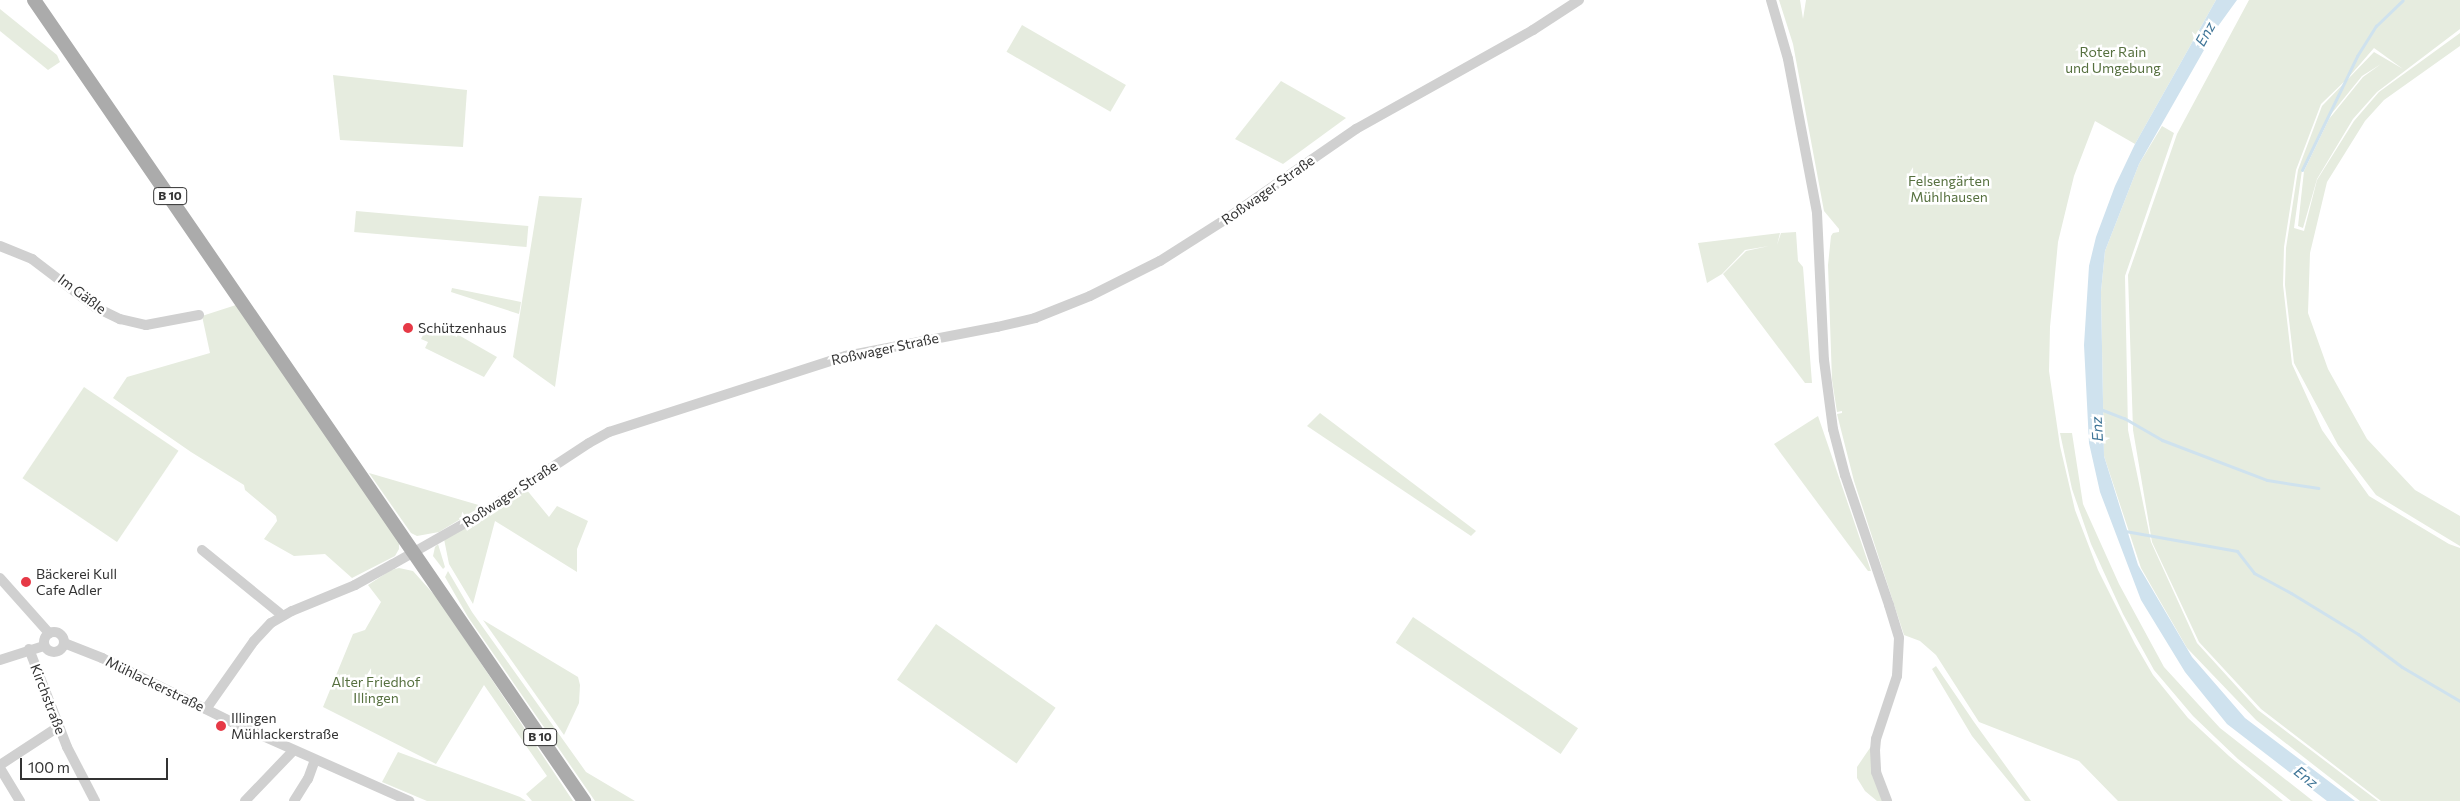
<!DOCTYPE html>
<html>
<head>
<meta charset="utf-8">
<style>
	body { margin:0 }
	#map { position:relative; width:2460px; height:801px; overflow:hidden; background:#fff; font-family:Commissioner,sans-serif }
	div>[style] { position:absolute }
	.green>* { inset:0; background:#e6ecdf; transform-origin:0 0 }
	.water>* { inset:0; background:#cfe2ee }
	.stream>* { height:3px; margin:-1.5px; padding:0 1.5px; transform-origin:1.5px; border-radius:1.5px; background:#cfe2ee }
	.minor>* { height:10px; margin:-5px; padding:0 5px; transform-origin:5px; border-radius:5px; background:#d0d0d0 }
	.minor>.ring { margin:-5px; padding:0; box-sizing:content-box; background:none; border:10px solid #d0d0d0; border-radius:50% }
	.major>* { height:14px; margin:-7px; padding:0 7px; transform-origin:7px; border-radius:7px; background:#ababab }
	.dots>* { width:14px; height:14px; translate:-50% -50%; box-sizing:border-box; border:2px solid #fff; border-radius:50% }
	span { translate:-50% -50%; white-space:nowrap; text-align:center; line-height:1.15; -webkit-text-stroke:5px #fff; paint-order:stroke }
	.shield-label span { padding:1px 4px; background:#fff; border:1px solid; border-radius:4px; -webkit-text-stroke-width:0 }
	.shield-label { font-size:12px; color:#333; font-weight:700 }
	.park-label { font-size:14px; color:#56703f }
	.street-label { font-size:14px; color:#333 }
	.poi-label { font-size:14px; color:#333 }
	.left { translate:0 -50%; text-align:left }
	.water-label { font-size:15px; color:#3f7597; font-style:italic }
	.scale { position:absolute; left:20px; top:758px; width:148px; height:22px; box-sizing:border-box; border:2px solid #333; border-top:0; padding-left:6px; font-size:15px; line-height:18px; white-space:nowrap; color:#333; -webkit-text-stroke:4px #fff; paint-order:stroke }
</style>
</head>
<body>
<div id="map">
	<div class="green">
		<i style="clip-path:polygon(1779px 0,1800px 0,1803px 19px,1806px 0,2216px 0,2135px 144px,2095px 121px,2074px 176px,2058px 242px,2050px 327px,2049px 371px,2060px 446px,2075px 510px,2098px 570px,2135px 644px,2153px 675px,2188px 718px,2229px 756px,2283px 801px,2118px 801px,2079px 761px,1979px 722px,1936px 655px,1920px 641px,1904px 635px,1854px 481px,1837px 414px,1842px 413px,1842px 411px,1837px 412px,1832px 380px,1828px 265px,1831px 236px,1833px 233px,1839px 232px,1839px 229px,1824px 211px,1793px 44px)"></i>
		<i style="clip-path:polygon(2249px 0,2460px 0,2460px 29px,2377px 92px,2353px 119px,2317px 179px,2303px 228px,2298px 226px,2304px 171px,2329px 119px,2363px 77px,2381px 64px,2362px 76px,2328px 118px,2302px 170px,2294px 228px,2304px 231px,2317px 180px,2354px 121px,2379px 92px,2460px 33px,2460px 46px,2384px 100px,2365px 121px,2327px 182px,2310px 253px,2308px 313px,2328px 369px,2367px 439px,2415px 490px,2460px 516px,2460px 546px,2376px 495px,2338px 445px,2294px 363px,2285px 285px,2286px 248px,2298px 170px,2322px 106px,2374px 52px,2403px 69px,2374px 48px,2348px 78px,2321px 104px,2296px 170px,2284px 247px,2283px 285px,2292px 364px,2322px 430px,2369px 496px,2449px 544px,2460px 548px,2460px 801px,2381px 801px,2261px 709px,2199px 642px,2152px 542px,2133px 430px,2128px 275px,2177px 134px)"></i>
		<i style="clip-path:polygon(0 9px,57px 55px,60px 62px,48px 70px,0 31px)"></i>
		<i style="left:1022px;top:25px;width:120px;height:31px;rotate:30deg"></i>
		<i style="clip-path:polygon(333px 75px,467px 90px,463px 147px,340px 140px)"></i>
		<i style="clip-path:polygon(1281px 81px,1346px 118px,1283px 164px,1235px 139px)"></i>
		<i style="clip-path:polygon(2162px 126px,2174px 133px,2125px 276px,2128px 430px,2151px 542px,2197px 643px,2258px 710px,2378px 801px,2360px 801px,2256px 720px,2187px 648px,2141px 568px,2104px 456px,2101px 292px,2105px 251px,2139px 164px)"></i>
		<i style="clip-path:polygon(539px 196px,582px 198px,555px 387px,513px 357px)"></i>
		<i style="left:356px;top:211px;width:173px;height:21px;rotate:5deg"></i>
		<i style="clip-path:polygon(1796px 232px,1798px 261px,1803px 267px,1812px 383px,1805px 383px,1723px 274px,1746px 251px,1769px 246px,1745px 250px,1722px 274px,1707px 283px,1698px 243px,1780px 233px,1777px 245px,1781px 233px)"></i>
		<i style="clip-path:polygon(452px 288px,521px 302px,519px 314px,451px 292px)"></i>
		<i style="clip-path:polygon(236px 305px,399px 542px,399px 549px,395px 556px,352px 578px,325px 554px,294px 556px,264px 539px,277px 521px,276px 516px,245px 490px,244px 485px,191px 452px,113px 398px,127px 377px,210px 353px,202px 316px)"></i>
		<i style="clip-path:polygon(441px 325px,497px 357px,484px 377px,425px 348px,428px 342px,421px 339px,427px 327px,439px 332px)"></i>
		<i style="left:84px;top:387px;width:114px;height:110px;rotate:34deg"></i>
		<i style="clip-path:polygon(1320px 413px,1476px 531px,1471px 536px,1307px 426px)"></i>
		<i style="clip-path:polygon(1818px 416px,1871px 571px,1868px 571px,1774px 444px)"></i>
		<i style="clip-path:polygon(2060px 433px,2072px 433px,2083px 504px,2119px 584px,2164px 667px,2220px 728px,2313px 801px,2291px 801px,2238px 759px,2193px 716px,2154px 670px,2123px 614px,2091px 544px,2072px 489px)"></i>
		<i style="clip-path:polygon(369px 473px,482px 506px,439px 532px,417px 536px,411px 533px)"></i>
		<i style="clip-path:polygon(526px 489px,549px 517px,557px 506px,588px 521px,577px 549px,577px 572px,495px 521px,473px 604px,449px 564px,444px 539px)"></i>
		<i style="clip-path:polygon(438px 544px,445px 567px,443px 569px,433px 556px,435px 547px)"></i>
		<i style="clip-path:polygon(399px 568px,413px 571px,438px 599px,573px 801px,532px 801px,526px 794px,547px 776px,484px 685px,436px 764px,323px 707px,353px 634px,365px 630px,381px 602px,368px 585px,391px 570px)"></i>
		<i style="clip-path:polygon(448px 571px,472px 612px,586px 772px,635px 801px,595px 801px,468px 617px,445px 577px)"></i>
		<i style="left:1413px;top:617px;width:199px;height:31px;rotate:34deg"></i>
		<i style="clip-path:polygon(483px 620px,578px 677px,580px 685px,579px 703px,564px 735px)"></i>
		<i style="left:936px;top:624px;width:146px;height:68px;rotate:35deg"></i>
		<i style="clip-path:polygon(1936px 666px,1974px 722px,2031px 801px,2025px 801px,1972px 736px,1932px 669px)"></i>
		<i style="clip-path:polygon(1876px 739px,1875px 750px,1887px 801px,1877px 801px,1865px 791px,1857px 778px,1857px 767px)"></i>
		<i style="clip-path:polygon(398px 752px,520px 797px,526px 801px,427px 801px,382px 782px)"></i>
	</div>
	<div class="water">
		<i style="clip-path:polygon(2216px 0,2237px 0,2216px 29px,2139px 164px,2105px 251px,2101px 292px,2104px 456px,2138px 565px,2192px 657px,2245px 718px,2355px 801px,2327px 801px,2227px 724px,2185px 672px,2141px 600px,2100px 492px,2089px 443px,2084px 345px,2089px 266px,2096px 237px,2115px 186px,2135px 144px)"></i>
	</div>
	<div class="stream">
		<i style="left:2302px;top:170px;width:127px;rotate:-64.2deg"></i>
		<i style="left:2357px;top:56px;width:36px;rotate:-58deg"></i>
		<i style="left:2376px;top:26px;width:37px;rotate:-44deg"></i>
		<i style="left:2100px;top:409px;width:26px;rotate:21deg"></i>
		<i style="left:2124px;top:418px;width:44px;rotate:30.1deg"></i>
		<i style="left:2162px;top:440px;width:112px;rotate:20.9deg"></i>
		<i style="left:2267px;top:480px;width:52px;rotate:8.9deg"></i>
		<i style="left:2125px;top:531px;width:114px;rotate:10.1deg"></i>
		<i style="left:2237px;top:551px;width:28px;rotate:52deg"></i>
		<i style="left:2254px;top:573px;width:42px;rotate:28.4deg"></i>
		<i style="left:2291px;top:593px;width:79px;rotate:31.5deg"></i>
		<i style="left:2358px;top:634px;width:55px;rotate:36.9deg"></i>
		<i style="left:2402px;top:667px;width:67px;rotate:30.4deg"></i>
	</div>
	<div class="minor">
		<i style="left:1771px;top:0;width:61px;rotate:73.9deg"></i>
		<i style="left:1788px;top:59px;width:157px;rotate:79.3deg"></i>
		<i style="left:1817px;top:213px;width:147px;rotate:87.3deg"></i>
		<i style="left:1824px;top:360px;width:70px;rotate:82.6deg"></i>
		<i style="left:1833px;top:429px;width:48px;rotate:75.4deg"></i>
		<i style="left:1845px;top:475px;width:137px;rotate:71.3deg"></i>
		<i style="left:1889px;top:605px;width:34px;rotate:73deg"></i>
		<i style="left:1899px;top:638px;width:38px;rotate:93deg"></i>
		<i style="left:1897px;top:676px;width:66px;rotate:108.4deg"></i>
		<i style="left:1876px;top:739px;width:11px;rotate:95deg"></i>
		<i style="left:1875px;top:750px;width:22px;rotate:87deg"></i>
		<i style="left:1876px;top:772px;width:31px;rotate:69deg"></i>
		<i style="left:0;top:246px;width:35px;rotate:22deg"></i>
		<i style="left:32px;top:259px;width:79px;rotate:37.3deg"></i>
		<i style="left:95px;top:307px;width:28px;rotate:26deg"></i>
		<i style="left:120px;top:319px;width:27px;rotate:13deg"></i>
		<i style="left:146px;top:325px;width:54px;rotate:-10.7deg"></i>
		<i style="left:202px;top:550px;width:104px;rotate:39.2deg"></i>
		<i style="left:0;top:578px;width:74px;rotate:48.3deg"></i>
		<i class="ring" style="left:44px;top:632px;width:10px;height:10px"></i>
		<i style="left:64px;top:643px;width:41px;rotate:21.5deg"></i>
		<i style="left:102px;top:658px;width:147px;rotate:26.2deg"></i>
		<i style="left:234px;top:723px;width:192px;rotate:24deg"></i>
		<i style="left:29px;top:649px;width:105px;rotate:68.8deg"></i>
		<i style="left:67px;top:747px;width:61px;rotate:62.6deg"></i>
		<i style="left:0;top:660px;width:46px;rotate:-17.7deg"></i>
		<i style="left:206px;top:709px;width:83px;rotate:-54.8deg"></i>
		<i style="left:254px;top:641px;width:25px;rotate:-47deg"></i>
		<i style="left:271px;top:623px;width:24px;rotate:-30deg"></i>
		<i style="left:292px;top:611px;width:68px;rotate:-22.4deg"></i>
		<i style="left:355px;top:585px;width:43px;rotate:-28.9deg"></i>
		<i style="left:393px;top:564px;width:101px;rotate:-29.6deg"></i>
		<i style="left:481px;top:514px;width:129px;rotate:-33.3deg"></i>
		<i style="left:589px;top:443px;width:23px;rotate:-29deg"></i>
		<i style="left:609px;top:432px;width:249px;rotate:-17.8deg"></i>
		<i style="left:846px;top:356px;width:154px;rotate:-10.9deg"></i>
		<i style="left:997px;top:327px;width:39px;rotate:-13deg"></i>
		<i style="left:1035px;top:318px;width:59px;rotate:-21.8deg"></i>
		<i style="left:1090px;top:296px;width:78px;rotate:-26.6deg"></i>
		<i style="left:1160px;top:261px;width:75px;rotate:-32.4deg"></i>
		<i style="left:1223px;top:221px;width:162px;rotate:-34.7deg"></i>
		<i style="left:1356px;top:129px;width:203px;rotate:-29.2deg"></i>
		<i style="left:1533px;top:30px;width:55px;rotate:-33.1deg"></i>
		<i style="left:0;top:765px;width:69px;rotate:-33.2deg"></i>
		<i style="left:0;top:768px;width:39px;rotate:59deg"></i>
		<i style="left:245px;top:801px;width:69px;rotate:-46.2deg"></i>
		<i style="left:294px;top:801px;width:26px;rotate:-58deg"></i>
		<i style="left:308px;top:779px;width:20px;rotate:-70deg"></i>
	</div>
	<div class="major">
		<i style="left:34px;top:0;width:972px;rotate:55.52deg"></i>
	</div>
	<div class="dots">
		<i style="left:408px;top:328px;background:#e63946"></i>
		<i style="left:26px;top:582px;background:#e63946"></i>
		<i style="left:221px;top:726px;background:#e63946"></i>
	</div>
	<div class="shield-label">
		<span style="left:170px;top:196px">B 10</span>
		<span style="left:540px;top:737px">B 10</span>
	</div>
	<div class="park-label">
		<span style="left:2113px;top:60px">Roter Rain<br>und Umgebung</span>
		<span style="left:1949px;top:189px">Felsengärten<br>Mühlhausen</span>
		<span style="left:376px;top:690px">Alter Friedhof<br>Illingen</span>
	</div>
	<div class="street-label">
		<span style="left:1268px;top:190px;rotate:-35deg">Roßwager Straße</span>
		<span style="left:82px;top:294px;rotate:37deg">Im Gäßle</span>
		<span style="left:885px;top:349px;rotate:-12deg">Roßwager Straße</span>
		<span style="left:510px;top:494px;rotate:-33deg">Roßwager Straße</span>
		<span style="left:155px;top:684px;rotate:26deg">Mühlackerstraße</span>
		<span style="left:48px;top:699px;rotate:69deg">Kirchstraße</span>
	</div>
	<div class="poi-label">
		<span class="left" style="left:418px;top:328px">Schützenhaus</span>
		<span class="left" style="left:36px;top:582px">Bäckerei Kull<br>Cafe Adler</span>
		<span class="left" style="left:231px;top:726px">Illingen<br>Mühlackerstraße</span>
	</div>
	<div class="water-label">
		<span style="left:2205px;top:34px;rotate:-61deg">Enz</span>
		<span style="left:2097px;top:429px;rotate:-93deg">Enz</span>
		<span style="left:2306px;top:777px;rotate:38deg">Enz</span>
	</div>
	<div class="scale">100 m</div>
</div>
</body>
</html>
